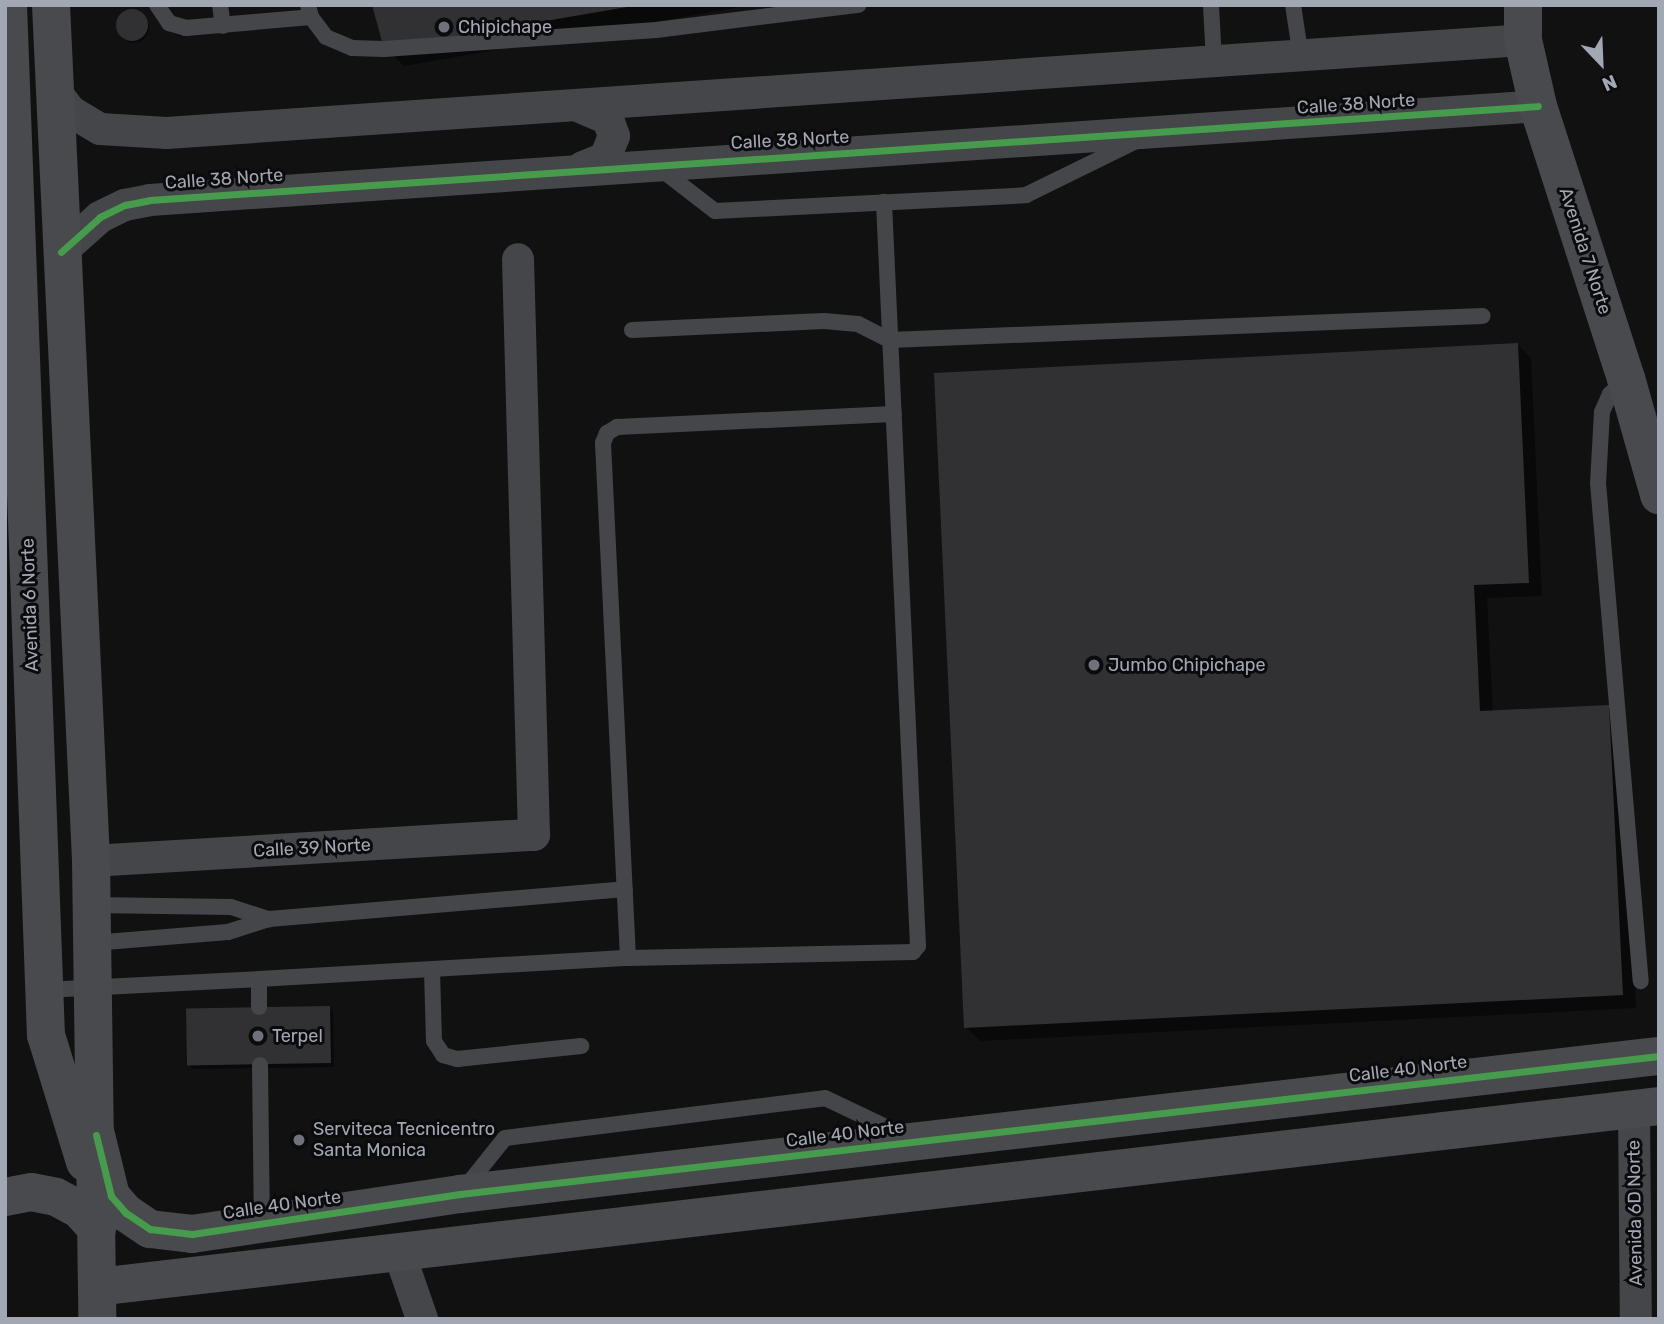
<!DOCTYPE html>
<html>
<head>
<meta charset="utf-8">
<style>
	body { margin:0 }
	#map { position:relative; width:1664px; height:1324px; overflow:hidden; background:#111; font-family:Rubik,sans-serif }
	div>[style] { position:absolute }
	.shadow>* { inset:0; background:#0007 }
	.round { border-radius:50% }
	.building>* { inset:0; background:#313133; transform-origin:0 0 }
	.lane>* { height:16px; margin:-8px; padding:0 8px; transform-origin:8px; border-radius:8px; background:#45464a }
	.street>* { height:32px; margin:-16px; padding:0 16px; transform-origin:16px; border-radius:16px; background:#45464a }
	.secondary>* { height:38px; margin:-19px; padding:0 19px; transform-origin:19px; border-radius:19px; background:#494a4e }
	.cycleway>* { height:7px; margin:-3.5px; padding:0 3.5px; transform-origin:3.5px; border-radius:3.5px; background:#469c4c }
	.dots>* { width:19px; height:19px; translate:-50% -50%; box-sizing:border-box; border:4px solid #0b0b0d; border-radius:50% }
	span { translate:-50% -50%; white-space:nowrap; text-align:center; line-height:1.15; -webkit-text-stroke:6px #0b0b0d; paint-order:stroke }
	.poi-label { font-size:18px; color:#a1a7b3 }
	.left { translate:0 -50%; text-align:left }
	.street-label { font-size:18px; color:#a1a7b3 }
	.frame { position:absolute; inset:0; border:7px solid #a1a7b3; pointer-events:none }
	.north { position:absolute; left:1566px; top:28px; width:70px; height:70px; -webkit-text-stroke:5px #0b0b0d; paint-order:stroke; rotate:157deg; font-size:19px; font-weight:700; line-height:28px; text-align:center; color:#a1a7b3 }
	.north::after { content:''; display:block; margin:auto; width:24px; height:32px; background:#a1a7b3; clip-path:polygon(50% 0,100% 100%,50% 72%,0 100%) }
</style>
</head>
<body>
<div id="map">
	<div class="shadow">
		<i style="clip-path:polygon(373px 5px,752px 5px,404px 66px,386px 48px)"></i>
		<i class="round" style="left:119px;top:13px;width:30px;height:30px"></i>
		<i style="clip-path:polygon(1518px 345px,1531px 358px,1542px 596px,1487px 598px,1493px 713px,1609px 707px,1622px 720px,1636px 1008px,980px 1041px,966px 1027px)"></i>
		<i style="clip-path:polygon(329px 1008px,333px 1012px,334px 1067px,193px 1069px,189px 1065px)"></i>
	</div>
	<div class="building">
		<i style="clip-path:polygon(372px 5px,627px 5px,627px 7px,384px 49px)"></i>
		<i class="round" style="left:116px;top:9px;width:32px;height:32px"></i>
		<i style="clip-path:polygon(1518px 343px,1529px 583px,1474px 585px,1480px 711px,1609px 705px,1623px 995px,964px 1028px,934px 373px)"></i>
		<i style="left:330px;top:1006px;width:57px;height:144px;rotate:89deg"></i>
	</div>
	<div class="lane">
		<i style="left:157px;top:5px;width:22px;rotate:56deg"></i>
		<i style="left:169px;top:23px;width:18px;rotate:16deg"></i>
		<i style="left:186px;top:28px;width:125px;rotate:-5deg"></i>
		<i style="left:220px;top:5px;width:21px;rotate:82deg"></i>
		<i style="left:308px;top:5px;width:12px;rotate:76deg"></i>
		<i style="left:311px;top:17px;width:25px;rotate:53deg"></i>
		<i style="left:326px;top:37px;width:28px;rotate:23deg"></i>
		<i style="left:352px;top:48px;width:32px;rotate:2deg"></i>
		<i style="left:384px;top:49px;width:273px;rotate:-4deg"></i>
		<i style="left:656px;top:30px;width:204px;rotate:-7.1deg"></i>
		<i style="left:1211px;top:5px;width:57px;rotate:87deg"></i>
		<i style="left:1293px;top:5px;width:53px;rotate:81.3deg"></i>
		<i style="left:658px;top:167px;width:72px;rotate:37.7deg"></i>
		<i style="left:715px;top:211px;width:311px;rotate:-2.9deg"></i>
		<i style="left:1026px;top:195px;width:123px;rotate:-26.1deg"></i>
		<i style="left:632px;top:330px;width:192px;rotate:-2.7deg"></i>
		<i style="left:824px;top:321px;width:34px;rotate:5deg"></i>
		<i style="left:858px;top:324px;width:36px;rotate:27deg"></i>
		<i style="left:890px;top:340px;width:593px;rotate:-2.32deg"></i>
		<i style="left:1625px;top:380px;width:21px;rotate:137deg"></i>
		<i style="left:1610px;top:394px;width:20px;rotate:114deg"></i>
		<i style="left:1602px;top:412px;width:71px;rotate:93.2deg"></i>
		<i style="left:1598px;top:483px;width:500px;rotate:85.1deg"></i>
		<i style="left:92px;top:905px;width:139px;rotate:0.8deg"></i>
		<i style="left:231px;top:907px;width:40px;rotate:18deg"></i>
		<i style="left:93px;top:943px;width:135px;rotate:-4.7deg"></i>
		<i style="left:228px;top:932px;width:43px;rotate:-17.6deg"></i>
		<i style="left:269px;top:919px;width:357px;rotate:-4.8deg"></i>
		<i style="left:628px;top:958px;width:516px;rotate:-92.78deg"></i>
		<i style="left:603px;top:443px;width:11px;rotate:-68deg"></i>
		<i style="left:607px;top:433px;width:12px;rotate:-31deg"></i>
		<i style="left:617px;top:427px;width:277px;rotate:-2.7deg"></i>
		<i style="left:432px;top:970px;width:71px;rotate:88.4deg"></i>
		<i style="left:434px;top:1041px;width:17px;rotate:57deg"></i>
		<i style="left:443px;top:1055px;width:15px;rotate:16deg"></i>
		<i style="left:457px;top:1059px;width:125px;rotate:-6deg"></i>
		<i style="left:259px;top:979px;width:370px;rotate:-3.3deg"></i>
		<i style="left:628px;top:958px;width:285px;rotate:-1.2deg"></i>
		<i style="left:913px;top:952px;width:8px;rotate:-50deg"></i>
		<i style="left:918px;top:946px;width:745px;rotate:-92.62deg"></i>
		<i style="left:44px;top:990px;width:215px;rotate:-2.9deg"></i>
		<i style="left:259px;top:979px;width:28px;rotate:90deg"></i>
		<i style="left:260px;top:1065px;width:158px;rotate:89.3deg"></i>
		<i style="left:464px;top:1189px;width:65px;rotate:-51.2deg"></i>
		<i style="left:505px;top:1138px;width:322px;rotate:-7.1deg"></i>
		<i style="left:825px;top:1098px;width:86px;rotate:25.4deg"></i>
	</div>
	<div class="street">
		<i style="left:55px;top:91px;width:25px;rotate:53deg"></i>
		<i style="left:70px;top:111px;width:35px;rotate:31deg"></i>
		<i style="left:100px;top:129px;width:67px;rotate:3.4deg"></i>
		<i style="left:167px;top:133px;width:1359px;rotate:-3.92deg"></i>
		<i style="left:580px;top:107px;width:30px;rotate:23deg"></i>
		<i style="left:608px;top:119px;width:18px;rotate:71deg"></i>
		<i style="left:614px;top:136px;width:24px;rotate:112deg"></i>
		<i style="left:605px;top:158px;width:24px;rotate:158deg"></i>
		<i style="left:61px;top:252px;width:52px;rotate:-41.9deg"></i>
		<i style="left:100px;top:217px;width:28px;rotate:-26deg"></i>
		<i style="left:125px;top:205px;width:25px;rotate:-11deg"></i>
		<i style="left:150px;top:200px;width:1391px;rotate:-3.87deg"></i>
		<i style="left:91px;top:861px;width:444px;rotate:-3.4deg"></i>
		<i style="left:534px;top:835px;width:576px;rotate:-91.59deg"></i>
		<i style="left:1634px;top:1108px;width:211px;rotate:89.5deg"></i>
		<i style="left:400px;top:1255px;width:68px;rotate:71deg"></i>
	</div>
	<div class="secondary">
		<i style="left:8px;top:5px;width:1031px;rotate:87.89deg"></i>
		<i style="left:46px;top:1035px;width:133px;rotate:72.9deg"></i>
		<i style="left:51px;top:5px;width:857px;rotate:87.32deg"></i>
		<i style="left:91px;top:861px;width:458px;rotate:89.2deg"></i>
		<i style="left:1523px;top:5px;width:35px;rotate:90deg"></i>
		<i style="left:1523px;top:40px;width:68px;rotate:77.2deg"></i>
		<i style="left:1538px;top:106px;width:286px;rotate:72.1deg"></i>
		<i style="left:1626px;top:378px;width:122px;rotate:74.2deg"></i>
		<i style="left:96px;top:1135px;width:63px;rotate:76.2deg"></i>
		<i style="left:111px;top:1196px;width:23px;rotate:49deg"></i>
		<i style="left:126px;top:1213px;width:29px;rotate:34deg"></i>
		<i style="left:150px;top:1229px;width:42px;rotate:6.8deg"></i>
		<i style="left:192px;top:1234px;width:271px;rotate:-8.5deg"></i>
		<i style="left:460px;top:1194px;width:1207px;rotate:-6.57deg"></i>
		<i style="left:5px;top:1197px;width:26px;rotate:-11deg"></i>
		<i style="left:31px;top:1192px;width:25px;rotate:11deg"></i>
		<i style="left:56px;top:1197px;width:26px;rotate:28deg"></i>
		<i style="left:79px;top:1209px;width:27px;rotate:48deg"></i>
		<i style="left:97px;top:1287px;width:1572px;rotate:-6.61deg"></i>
	</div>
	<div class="cycleway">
		<i style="left:61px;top:252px;width:52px;rotate:-41.9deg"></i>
		<i style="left:100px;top:217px;width:28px;rotate:-26deg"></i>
		<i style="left:125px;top:205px;width:25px;rotate:-11deg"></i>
		<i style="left:150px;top:200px;width:1391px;rotate:-3.87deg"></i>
		<i style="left:96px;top:1135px;width:63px;rotate:76.2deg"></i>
		<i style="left:111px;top:1196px;width:23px;rotate:49deg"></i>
		<i style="left:126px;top:1213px;width:29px;rotate:34deg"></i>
		<i style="left:150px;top:1229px;width:42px;rotate:6.8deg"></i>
		<i style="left:192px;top:1234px;width:271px;rotate:-8.5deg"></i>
		<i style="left:460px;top:1194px;width:1207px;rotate:-6.57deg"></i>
	</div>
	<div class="dots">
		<i style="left:444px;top:27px;background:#6f727a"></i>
		<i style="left:1094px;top:665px;background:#6f727a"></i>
		<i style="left:258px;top:1036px;background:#6f727a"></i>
		<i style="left:299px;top:1140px;background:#6f727a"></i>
	</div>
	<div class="poi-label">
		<span class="left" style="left:458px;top:27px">Chipichape</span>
		<span class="left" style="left:1108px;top:665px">Jumbo Chipichape</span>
		<span class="left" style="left:272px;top:1036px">Terpel</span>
		<span class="left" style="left:313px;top:1140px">Serviteca Tecnicentro<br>Santa Monica</span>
	</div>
	<div class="street-label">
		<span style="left:1356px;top:104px;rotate:-4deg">Calle 38 Norte</span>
		<span style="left:790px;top:140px;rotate:-3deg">Calle 38 Norte</span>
		<span style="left:224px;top:179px;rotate:-4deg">Calle 38 Norte</span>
		<span style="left:1585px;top:251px;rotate:72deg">Avenida 7 Norte</span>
		<span style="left:30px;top:605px;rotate:-92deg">Avenida 6 Norte</span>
		<span style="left:312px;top:848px;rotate:-3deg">Calle 39 Norte</span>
		<span style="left:1408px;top:1069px;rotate:-7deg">Calle 40 Norte</span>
		<span style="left:845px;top:1134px;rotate:-7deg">Calle 40 Norte</span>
		<span style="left:282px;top:1205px;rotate:-8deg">Calle 40 Norte</span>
		<span style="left:1635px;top:1213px;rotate:-91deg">Avenida 6D Norte</span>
	</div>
	<div class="frame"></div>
	<div class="north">N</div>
</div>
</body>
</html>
